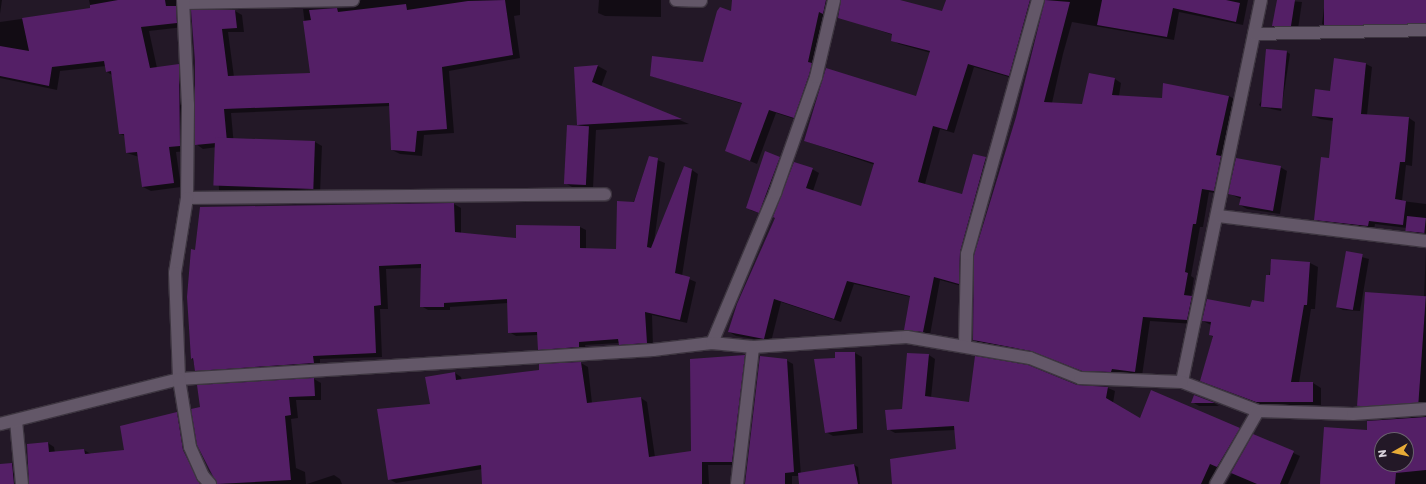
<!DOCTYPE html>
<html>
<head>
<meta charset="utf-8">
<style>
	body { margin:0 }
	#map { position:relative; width:1426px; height:484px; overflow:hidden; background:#231827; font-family:Rubik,sans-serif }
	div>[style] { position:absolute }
	.shadow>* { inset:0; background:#0007 }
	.building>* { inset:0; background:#541f66; transform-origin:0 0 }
	.roads { filter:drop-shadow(1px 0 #3d3540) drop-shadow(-1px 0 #3d3540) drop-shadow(0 1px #3d3540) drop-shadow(0 -1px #3d3540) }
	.street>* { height:12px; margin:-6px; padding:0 6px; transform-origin:6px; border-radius:6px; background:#635768 }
	.secondary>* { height:12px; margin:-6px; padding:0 6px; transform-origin:6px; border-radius:6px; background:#635768 }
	span { translate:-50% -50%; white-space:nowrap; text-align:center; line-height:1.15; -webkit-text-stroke:4px #231827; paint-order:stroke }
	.north { position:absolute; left:1374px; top:432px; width:40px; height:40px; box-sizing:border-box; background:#231827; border:1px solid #6b626f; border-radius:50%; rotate:262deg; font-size:11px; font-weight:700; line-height:16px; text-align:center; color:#d8d1db }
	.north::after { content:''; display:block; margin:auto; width:14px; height:18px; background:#e8ab37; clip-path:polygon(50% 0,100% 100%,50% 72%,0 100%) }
</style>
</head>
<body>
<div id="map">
	<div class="shadow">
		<i style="clip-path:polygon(0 0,2px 0,0 14px)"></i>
		<i style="clip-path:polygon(89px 0,186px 0,184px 27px,149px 31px,157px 68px,178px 65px,186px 69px,188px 151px,176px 152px,181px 187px,151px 191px,143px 187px,139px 157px,127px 153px,125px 136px,120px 134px,112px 75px,107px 72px,106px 66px,60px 71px,57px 90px,0 78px,0 22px,91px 9px)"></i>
		<i style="clip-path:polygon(361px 0,520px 0,520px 15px,514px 16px,520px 58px,449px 71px,454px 133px,424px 135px,422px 156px,400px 154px,392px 150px,390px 106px,231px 113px,234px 146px,315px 142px,322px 146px,320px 193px,226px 194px,219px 190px,217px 147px,203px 149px,196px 144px,196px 61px,235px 11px,242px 15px,244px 32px,228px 32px,234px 77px,311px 74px,303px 9px,354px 8px)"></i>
		<i style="clip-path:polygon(599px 0,661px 0,661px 17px,605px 16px,598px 13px)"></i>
		<i style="clip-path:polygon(760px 0,835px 0,801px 121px,776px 113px,757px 164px,726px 151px,743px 104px,651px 76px,704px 63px,757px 20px)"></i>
		<i style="clip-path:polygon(842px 0,897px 0,943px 13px,946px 0,1039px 0,1016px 79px,974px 67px,954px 133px,940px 129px,925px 184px,962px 195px,974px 155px,993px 162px,965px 287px,940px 280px,930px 335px,912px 333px,905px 329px,911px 297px,854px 284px,841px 322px,781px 302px,771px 342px,736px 336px,729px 332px,812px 169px,819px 173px,813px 191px,861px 207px,875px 165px,805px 141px,917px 97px,931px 53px,899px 44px,892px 40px,893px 35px,839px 17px)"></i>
		<i style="clip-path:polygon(1046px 0,1248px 0,1243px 25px,1179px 12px,1174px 40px,1072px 22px,1063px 54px,1052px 103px,1083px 105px,1115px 79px,1121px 83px,1119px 96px,1163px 99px,1164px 85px,1229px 96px,1236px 100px,1221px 194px,1209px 192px,1203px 227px,1200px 227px,1191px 276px,1194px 278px,1191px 297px,1199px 301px,1194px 324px,1150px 321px,1142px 376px,1118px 372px,1118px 375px,1089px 374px,1039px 354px,981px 344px,974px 340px,1017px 117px)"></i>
		<i style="clip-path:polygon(1278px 0,1302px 2px,1298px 29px,1280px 29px,1273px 26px)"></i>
		<i style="clip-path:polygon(1325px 0,1426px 0,1426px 26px,1329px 28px,1322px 24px)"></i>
		<i style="clip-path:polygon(1287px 52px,1290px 54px,1281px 111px,1262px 107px,1259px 105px)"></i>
		<i style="clip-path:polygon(1366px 64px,1372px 67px,1367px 115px,1409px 118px,1415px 122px,1412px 166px,1406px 165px,1402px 201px,1426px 204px,1426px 236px,1413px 234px,1407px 228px,1375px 224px,1374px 230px,1322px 223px,1315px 219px,1330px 159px,1334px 121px,1320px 119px,1313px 116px,1331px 92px)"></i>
		<i style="clip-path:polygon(598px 66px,607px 71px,601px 87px,689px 124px,596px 130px,593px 188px,572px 187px,565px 183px,582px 127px,578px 125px,575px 68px)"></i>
		<i style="clip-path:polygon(650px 157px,665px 163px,654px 242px,692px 170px,698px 174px,682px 276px,696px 282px,687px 323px,652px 315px,653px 346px,626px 348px,619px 343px,585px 345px,586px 350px,546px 353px,539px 349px,538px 335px,516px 336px,509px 332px,508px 303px,450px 307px,450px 310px,428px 310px,421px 306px,422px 268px,386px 269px,388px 309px,380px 309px,382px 357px,320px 359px,320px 367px,203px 374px,196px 370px,192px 358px,196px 251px,454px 204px,461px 208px,461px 233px,517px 239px,580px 227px,586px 230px,586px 250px,616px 250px)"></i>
		<i style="clip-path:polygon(779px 158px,783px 159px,762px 214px,750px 210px)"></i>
		<i style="clip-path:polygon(1280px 167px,1287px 171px,1280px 214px,1247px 209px,1240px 205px,1241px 199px,1230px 194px)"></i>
		<i style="clip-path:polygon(1426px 249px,1426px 406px,1374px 409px,1368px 405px,1424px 297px)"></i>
		<i style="clip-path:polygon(1347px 253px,1369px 259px,1360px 311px,1343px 310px,1337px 307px)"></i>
		<i style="clip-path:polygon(1272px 260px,1310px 263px,1318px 267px,1315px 309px,1311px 309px,1299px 383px,1313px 383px,1321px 388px,1321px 405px,1264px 406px,1201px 380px,1213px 337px,1210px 335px,1211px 325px,1203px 321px,1264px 303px)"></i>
		<i style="clip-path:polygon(836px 353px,855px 353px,862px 357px,863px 433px,833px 436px,826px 432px)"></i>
		<i style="clip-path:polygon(929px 355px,935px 359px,931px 398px,969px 403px,1077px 386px,1108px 388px,1115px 391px,1113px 403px,1141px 420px,1239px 429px,1246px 433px,1216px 484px,893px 484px,957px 450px,955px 430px,895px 433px,888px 429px,902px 410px)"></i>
		<i style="clip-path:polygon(744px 356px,751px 360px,739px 465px,708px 465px,709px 484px,483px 484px,483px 469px,396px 483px,389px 479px,431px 405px,455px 373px,461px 377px,462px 381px,540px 371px,581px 363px,588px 367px,592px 403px,641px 398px,647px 402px,655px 457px,692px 452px)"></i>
		<i style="clip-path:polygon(786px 360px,793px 364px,801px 476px,792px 476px,792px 484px,746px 484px)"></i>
		<i style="clip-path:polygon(314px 379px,321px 383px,321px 400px,296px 400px,298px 418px,291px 419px,296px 468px,305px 472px,306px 484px,218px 484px,198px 445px)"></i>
		<i style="clip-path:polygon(1195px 396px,1214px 403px,1219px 406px,1199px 406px,1192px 402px)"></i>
		<i style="clip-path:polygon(177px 413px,183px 417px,203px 484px,30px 484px,48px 443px,54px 447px,55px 453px,84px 450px,91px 454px,126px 451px)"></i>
		<i style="clip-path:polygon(evenodd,1426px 416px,1426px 484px,1320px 484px,1368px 431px,1368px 421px,1426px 416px,1382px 440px,1406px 440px,1406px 464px,1382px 464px,1382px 440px)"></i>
		<i style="clip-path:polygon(1254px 435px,1300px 456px,1288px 484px,1226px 484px)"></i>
		<i style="clip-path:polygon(12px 464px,19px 468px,20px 484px,0 484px,0 465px)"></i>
		<i style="clip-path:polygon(854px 465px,858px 467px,860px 484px,835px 484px)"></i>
		<i style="clip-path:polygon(334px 475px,340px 479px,342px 484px,307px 484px)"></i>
	</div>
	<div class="building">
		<i style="clip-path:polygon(118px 0,165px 0,166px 6px,176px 6px,177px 23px,141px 27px,150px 68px,179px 64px,180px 146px,169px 147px,174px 183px,142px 187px,137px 152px,126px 153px,124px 134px,119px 134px,111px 71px,106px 72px,104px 61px,52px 67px,49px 86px,0 76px,0 46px,29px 51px,22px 18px,90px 8px,90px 5px)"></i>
		<i style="clip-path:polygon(505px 0,513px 55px,442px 67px,447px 129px,417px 131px,415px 152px,391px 150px,389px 103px,224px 109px,227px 142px,195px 145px,195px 61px,191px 10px,235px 10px,237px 28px,222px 29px,228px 76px,310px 73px,303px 21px,311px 20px,309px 10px,337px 8px,338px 12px,406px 4px,407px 10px,468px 1px)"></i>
		<i style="clip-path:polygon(732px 0,826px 0,823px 14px,819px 12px,808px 62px,812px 63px,809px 75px,794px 118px,769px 110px,750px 161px,725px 151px,742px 103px,650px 76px,652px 56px,703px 62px,717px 11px,720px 7px,731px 11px)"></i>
		<i style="clip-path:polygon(841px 0,900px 0,942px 11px,946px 0,1030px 0,1009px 76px,968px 64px,947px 130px,933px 126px,918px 182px,962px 194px,973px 154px,986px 157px,960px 252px,959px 284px,934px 277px,923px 332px,904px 330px,910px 296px,847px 281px,834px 319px,774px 299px,764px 339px,728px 332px,737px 304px,775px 218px,773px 217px,794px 162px,813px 168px,806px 188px,861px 206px,874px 163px,804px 141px,826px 68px,916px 96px,930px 51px,891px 41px,892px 34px,838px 18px)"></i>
		<i style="clip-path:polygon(1045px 0,1070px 2px,1044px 102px,1082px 104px,1089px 73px,1115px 78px,1112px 95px,1162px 98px,1163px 83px,1229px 96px,1216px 155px,1221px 156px,1214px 191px,1202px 189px,1196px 224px,1193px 224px,1185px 272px,1188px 273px,1184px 295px,1192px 296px,1187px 320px,1143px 317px,1135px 372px,1112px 369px,1111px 372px,1082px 371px,1031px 351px,973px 340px,974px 255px,1016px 117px)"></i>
		<i style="clip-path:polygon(1102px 0,1226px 0,1240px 3px,1236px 22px,1173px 8px,1167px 37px,1097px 25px)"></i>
		<i style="clip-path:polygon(1277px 0,1295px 0,1291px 26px,1272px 26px)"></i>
		<i style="left:1324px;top:0;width:102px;height:25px"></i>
		<i style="left:1266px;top:49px;width:21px;height:58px;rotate:5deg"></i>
		<i style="clip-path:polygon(1334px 58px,1366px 63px,1361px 114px,1409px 117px,1405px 162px,1400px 162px,1395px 199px,1406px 201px,1403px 225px,1369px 221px,1368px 226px,1314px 220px,1321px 157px,1329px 158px,1333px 118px,1312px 116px,1315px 89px,1330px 91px)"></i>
		<i style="clip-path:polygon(598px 65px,592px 82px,682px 119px,577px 125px,574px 67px)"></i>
		<i style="left:567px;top:125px;width:22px;height:59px;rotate:3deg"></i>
		<i style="left:315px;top:141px;width:48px;height:100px;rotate:92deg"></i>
		<i style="clip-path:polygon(765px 151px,780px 157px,759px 213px,746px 208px)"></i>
		<i style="clip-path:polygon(649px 156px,658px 158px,647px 247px,651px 248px,684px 166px,692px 169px,675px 273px,690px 277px,680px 320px,645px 312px,647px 343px,619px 345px,618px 339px,579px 342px,579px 347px,538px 350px,537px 332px,508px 333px,507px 299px,444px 303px,444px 307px,420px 307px,421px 264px,379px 266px,381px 305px,374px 306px,376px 353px,313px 356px,314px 363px,195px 371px,193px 358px,191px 359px,187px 297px,191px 249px,195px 250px,200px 207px,454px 203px,455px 232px,516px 238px,516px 225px,580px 226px,580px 248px,616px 249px,617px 201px,634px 202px)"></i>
		<i style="clip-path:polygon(1236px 158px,1281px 166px,1273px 211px,1239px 205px,1241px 197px,1228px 194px)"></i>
		<i style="left:1407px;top:216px;width:19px;height:15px;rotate:6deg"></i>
		<i style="left:1346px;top:251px;width:17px;height:57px;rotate:10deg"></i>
		<i style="clip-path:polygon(1271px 259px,1310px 262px,1307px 305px,1304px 305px,1291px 382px,1313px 382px,1313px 402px,1256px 402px,1200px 381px,1213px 336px,1209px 335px,1211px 322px,1202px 321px,1207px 299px,1250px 307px,1252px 300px,1264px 302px,1266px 275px,1270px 275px)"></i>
		<i style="left:1365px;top:292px;width:61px;height:114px;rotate:4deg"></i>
		<i style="clip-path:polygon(835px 352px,855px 352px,857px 429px,825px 433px,814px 359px,835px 358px)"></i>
		<i style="clip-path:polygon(907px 353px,929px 354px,925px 396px,969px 402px,975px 356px,1028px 365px,1077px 385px,1108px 387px,1106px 398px,1140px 418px,1151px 390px,1240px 428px,1217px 467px,1210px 464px,1201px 484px,892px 484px,890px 459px,956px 449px,954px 426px,887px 430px,885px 410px,902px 409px)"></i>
		<i style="clip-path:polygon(745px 355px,732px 462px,702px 462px,702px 484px,482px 484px,481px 465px,388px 480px,377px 409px,430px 404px,425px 377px,455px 372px,456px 380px,539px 370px,539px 364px,581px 362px,587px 403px,641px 397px,649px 457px,691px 451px,690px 359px)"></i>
		<i style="clip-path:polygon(760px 356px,787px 359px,794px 472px,785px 473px,785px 484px,745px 484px)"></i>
		<i style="clip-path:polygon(314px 378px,315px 396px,289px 397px,291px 415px,285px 416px,291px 480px,217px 484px,197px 445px,191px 409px,200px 407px,197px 385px)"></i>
		<i style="clip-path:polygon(1194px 395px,1215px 403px,1191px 403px)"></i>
		<i style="clip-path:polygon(177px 412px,183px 450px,200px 484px,29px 484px,27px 444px,48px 442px,49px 452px,84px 449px,85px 454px,124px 450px,120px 426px)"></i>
		<i style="clip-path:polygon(evenodd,1426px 417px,1426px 470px,1396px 473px,1395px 484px,1320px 484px,1324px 427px,1367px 430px,1367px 421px,1426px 417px,1382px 440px,1406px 440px,1406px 464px,1382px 464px,1382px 440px)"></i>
		<i style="clip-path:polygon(1253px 434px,1294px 451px,1280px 484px,1257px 484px,1231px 473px)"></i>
		<i style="clip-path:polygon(12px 463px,14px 484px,0 484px,0 464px)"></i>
		<i style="clip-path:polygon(854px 464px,858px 484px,799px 484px,798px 473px)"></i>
	</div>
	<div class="roads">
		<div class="street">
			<i style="left:676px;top:0;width:25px;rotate:2deg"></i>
			<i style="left:1261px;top:0;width:390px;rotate:101.7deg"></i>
			<i style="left:1182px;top:382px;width:81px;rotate:20.9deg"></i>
			<i style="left:1258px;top:411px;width:95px;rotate:1.8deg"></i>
			<i style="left:1353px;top:414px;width:73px;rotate:-3.9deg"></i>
			<i style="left:184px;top:3px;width:169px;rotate:-1deg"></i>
			<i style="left:1254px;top:34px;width:172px;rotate:-1.3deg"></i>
			<i style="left:187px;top:198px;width:418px;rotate:-0.5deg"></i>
			<i style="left:1218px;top:216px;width:209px;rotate:6.9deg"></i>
			<i style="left:712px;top:343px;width:163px;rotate:-67.2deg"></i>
			<i style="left:775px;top:193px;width:123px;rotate:-70.5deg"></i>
			<i style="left:816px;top:77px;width:79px;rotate:-76.8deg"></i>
			<i style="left:965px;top:345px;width:91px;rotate:-88.7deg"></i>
			<i style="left:967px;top:254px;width:264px;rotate:-74.4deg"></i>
			<i style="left:16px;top:421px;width:63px;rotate:84.6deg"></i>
			<i style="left:0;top:424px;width:185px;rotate:-14.1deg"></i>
			<i style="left:179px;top:379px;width:475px;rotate:-3.5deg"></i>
			<i style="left:653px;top:350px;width:59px;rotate:-6.8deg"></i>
			<i style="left:712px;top:343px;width:41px;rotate:5.6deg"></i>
			<i style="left:753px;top:347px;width:154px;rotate:-3.7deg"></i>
			<i style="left:907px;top:337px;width:125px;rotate:9.7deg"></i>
			<i style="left:1030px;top:358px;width:54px;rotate:21.8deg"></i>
			<i style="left:1080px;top:378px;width:102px;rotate:2.2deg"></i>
			<i style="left:737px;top:484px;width:138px;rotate:-83.3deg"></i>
			<i style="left:1216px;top:484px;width:84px;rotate:-60.1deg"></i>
		</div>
		<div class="secondary">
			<i style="left:183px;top:0;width:105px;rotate:87.3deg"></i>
			<i style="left:188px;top:105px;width:93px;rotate:90.6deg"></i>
			<i style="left:187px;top:198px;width:76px;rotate:99.1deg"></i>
			<i style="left:175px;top:273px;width:106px;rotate:87.8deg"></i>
			<i style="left:179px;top:379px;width:69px;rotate:80.8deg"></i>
			<i style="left:190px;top:447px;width:32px;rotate:66deg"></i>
			<i style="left:203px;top:476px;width:11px;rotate:49deg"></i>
		</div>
	</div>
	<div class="north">N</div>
</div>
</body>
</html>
